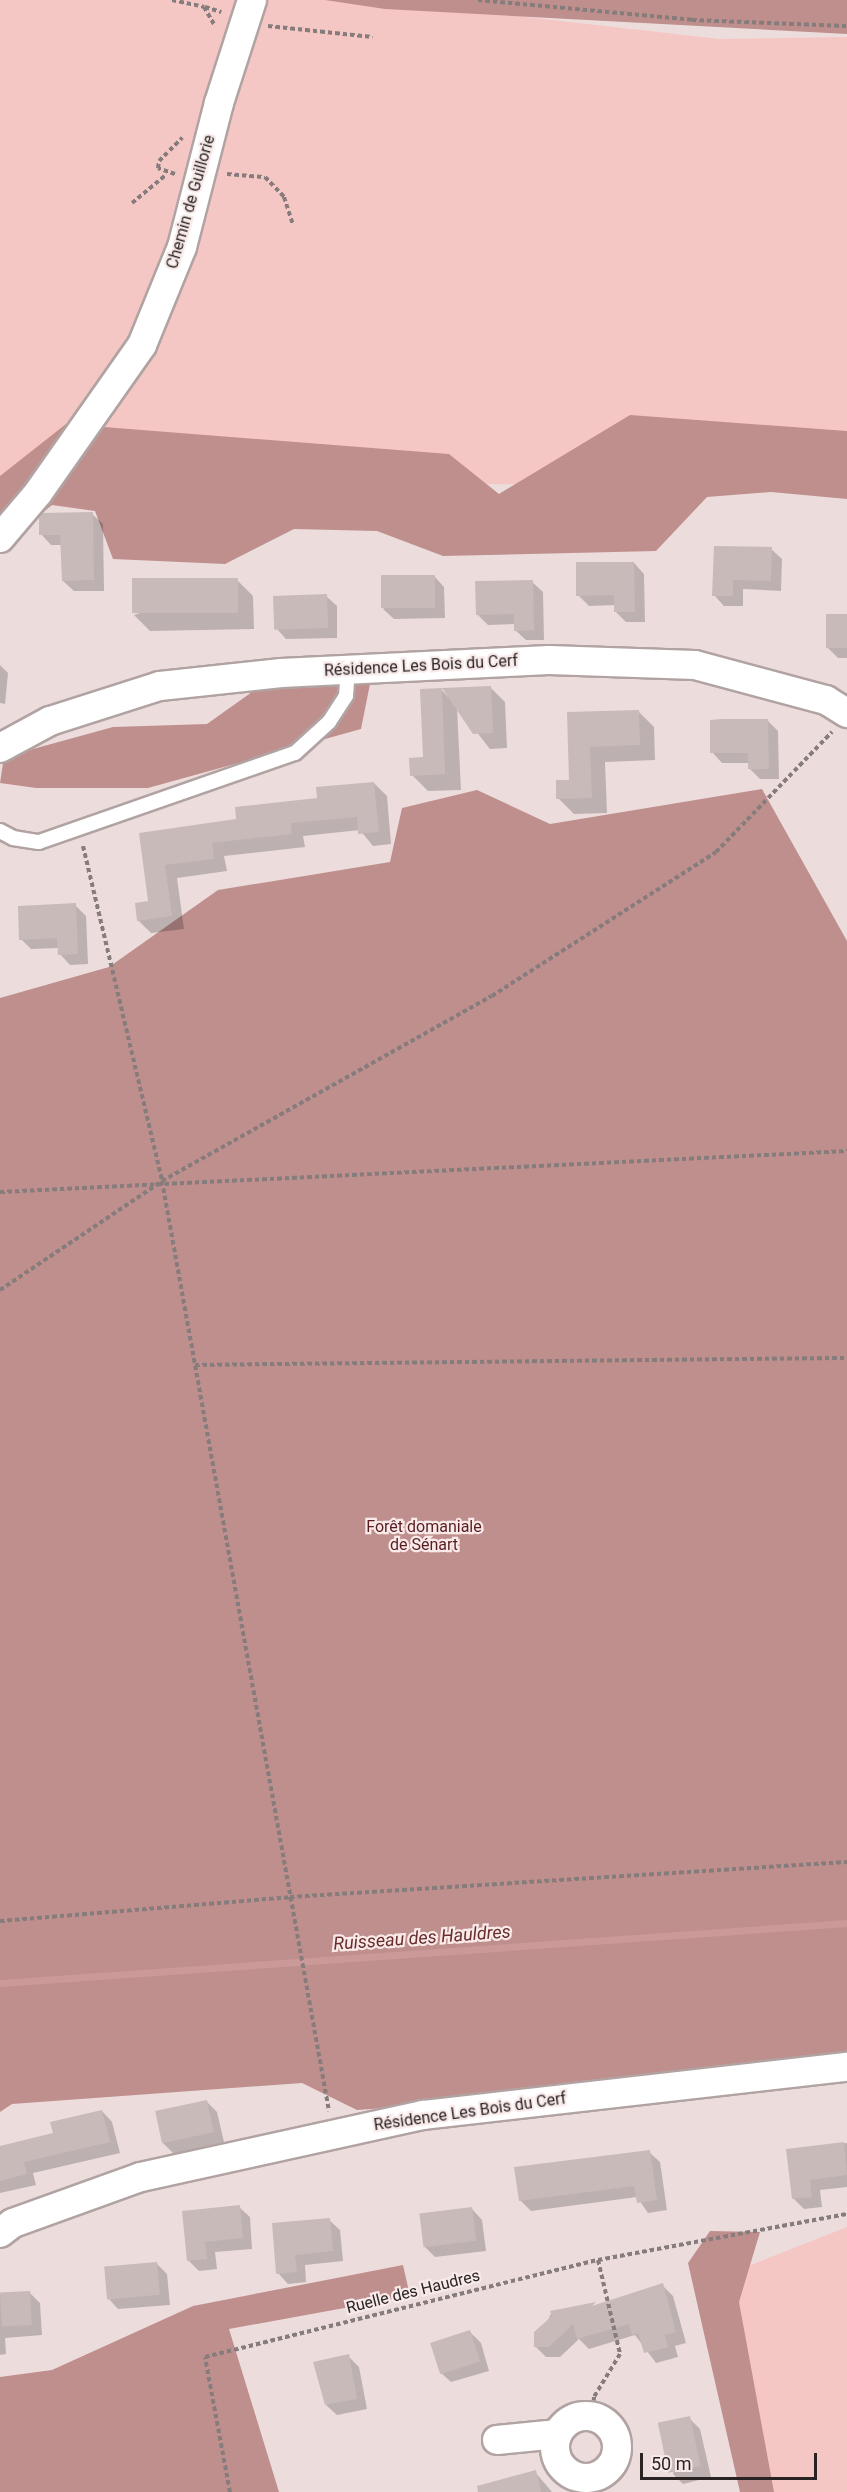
<!DOCTYPE html>
<html>
<head>
<meta charset="utf-8">
<style>
	body { margin:0 }
	#map { position:relative; width:847px; height:2492px; overflow:hidden; background:#ecdddc; font-family:Roboto,sans-serif }
	div>[style] { position:absolute }
	.green>* { inset:0; background:#f5c7c4 }
	.forest>* { inset:0; background:#bf8f8d }
	.shadow>* { inset:0; background:#0003 }
	.stream>* { height:7px; margin:-3.5px; padding:0 3.5px; transform-origin:3.5px; border-radius:3.5px; background:#cb9a98 }
	.building>* { inset:0; background:#c8bab9; transform-origin:0 0 }
	.path>* { height:4px; margin-top:-2px; transform-origin:0; background:repeating-linear-gradient(90deg,#857c7b 0 4.5px,transparent 0 7.5px) }
	.roads { filter:drop-shadow(2px 0 #b1a3a2) drop-shadow(-2px 0 #b1a3a2) drop-shadow(0 2px #b1a3a2) drop-shadow(0 -2px #b1a3a2) }
	.service>* { height:14px; margin:-7px; padding:0 7px; transform-origin:7px; border-radius:7px; background:#fff }
	.minor>* { height:28px; margin:-14px; padding:0 14px; transform-origin:14px; border-radius:14px; background:#fff }
	.minor>.ring { margin:-14px; padding:0; box-sizing:content-box; background:none; border:28px solid #fff; border-radius:50% }
	span { translate:-50% -50%; white-space:nowrap; text-align:center; line-height:1.15; -webkit-text-stroke:4.5px #f9eaea; paint-order:stroke }
	.street-label { font-size:16px; color:#292423 }
	.park-label { font-size:16px; color:#591d1f }
	.water-label { font-size:18px; color:#6a2c2c; font-style:italic }
	.scale { position:absolute; left:640px; top:2453px; width:177px; height:27px; box-sizing:border-box; border:3px solid #292423; border-top:0; padding-left:8px; font-size:18px; line-height:21px; white-space:nowrap; color:#292423; -webkit-text-stroke:4px #f9eaea; paint-order:stroke }
</style>
</head>
<body>
<div id="map">
	<div class="green">
		<i style="clip-path:polygon(0 0,376px 0,720px 39px,847px 37px,847px 485px,52px 483px,0 513px)"></i>
		<i style="clip-path:polygon(847px 2227px,847px 2492px,759px 2492px,720px 2277px)"></i>
	</div>
	<div class="forest">
		<i style="clip-path:polygon(325px 0,847px 0,847px 34px,385px 9px)"></i>
		<i style="clip-path:polygon(630px 415px,847px 431px,847px 499px,771px 492px,707px 497px,656px 551px,443px 556px,377px 531px,294px 529px,225px 564px,113px 559px,95px 511px,52px 505px,0 547px,0 476px,66px 424px,449px 454px,499px 494px)"></i>
		<i style="clip-path:polygon(372px 674px,361px 729px,148px 788px,36px 788px,0 783px,4px 757px,113px 727px,207px 724px,252px 692px)"></i>
		<i style="clip-path:polygon(762px 789px,847px 941px,847px 2074px,357px 2110px,302px 2083px,12px 2104px,0 2112px,0 998px,109px 967px,218px 890px,390px 862px,402px 808px,477px 790px,550px 824px)"></i>
		<i style="clip-path:polygon(710px 2231px,760px 2232px,739px 2302px,774px 2492px,740px 2492px,688px 2263px)"></i>
		<i style="clip-path:polygon(403px 2265px,410px 2296px,229px 2329px,279px 2492px,0 2492px,0 2377px,52px 2370px,193px 2306px)"></i>
	</div>
	<div class="shadow">
		<i style="clip-path:polygon(92px 514px,103px 524px,104px 591px,74px 591px,63px 581px,62px 545px,51px 545px,41px 534px)"></i>
		<i style="clip-path:polygon(771px 549px,782px 559px,781px 591px,743px 589px,743px 606px,724px 606px,714px 595px)"></i>
		<i style="clip-path:polygon(634px 563px,644px 574px,645px 622px,626px 622px,616px 612px,616px 605px,589px 606px,578px 595px)"></i>
		<i style="clip-path:polygon(434px 576px,444px 587px,445px 618px,394px 619px,383px 609px)"></i>
		<i style="clip-path:polygon(237px 580px,253px 596px,254px 629px,150px 631px,134px 615px)"></i>
		<i style="clip-path:polygon(532px 582px,543px 592px,544px 640px,526px 640px,515px 630px,515px 624px,488px 625px,477px 614px)"></i>
		<i style="clip-path:polygon(326px 596px,337px 606px,337px 638px,286px 639px,276px 628px)"></i>
		<i style="clip-path:polygon(847px 616px,847px 658px,838px 658px,828px 648px)"></i>
		<i style="clip-path:polygon(0 665px,8px 673px,5px 704px,0 703px)"></i>
		<i style="clip-path:polygon(490px 687px,505px 702px,507px 748px,490px 749px,457px 707px,461px 790px,428px 791px,412px 775px,424px 759px,441px 689px,448px 697px)"></i>
		<i style="clip-path:polygon(638px 711px,654px 727px,655px 760px,605px 762px,607px 813px,574px 814px,558px 798px,571px 781px,569px 713px)"></i>
		<i style="clip-path:polygon(768px 721px,778px 731px,779px 779px,760px 779px,750px 769px,750px 763px,722px 763px,712px 752px)"></i>
		<i style="clip-path:polygon(374px 783px,387px 796px,391px 844px,373px 846px,360px 830px,303px 836px,305px 847px,224px 856px,227px 871px,177px 878px,184px 929px,151px 933px,138px 920px,149px 902px,141px 834px,238px 820px)"></i>
		<i style="clip-path:polygon(75px 905px,86px 916px,88px 964px,70px 965px,60px 954px,59px 948px,31px 949px,21px 939px)"></i>
		<i style="clip-path:polygon(206px 2101px,217px 2112px,224px 2142px,174px 2154px,163px 2143px)"></i>
		<i style="clip-path:polygon(102px 2111px,112px 2122px,120px 2153px,33px 2173px,36px 2185px,0 2193px,0 2147px,55px 2134px)"></i>
		<i style="clip-path:polygon(847px 2143px,847px 2187px,820px 2190px,822px 2207px,804px 2209px,794px 2199px,788px 2151px)"></i>
		<i style="clip-path:polygon(649px 2152px,660px 2162px,667px 2210px,648px 2213px,637px 2197px,531px 2211px,520px 2200px)"></i>
		<i style="clip-path:polygon(239px 2207px,250px 2217px,252px 2249px,215px 2252px,217px 2269px,199px 2271px,188px 2260px,183px 2212px)"></i>
		<i style="clip-path:polygon(472px 2209px,482px 2220px,486px 2251px,435px 2257px,425px 2247px)"></i>
		<i style="clip-path:polygon(329px 2220px,340px 2230px,343px 2261px,305px 2265px,306px 2282px,288px 2284px,278px 2273px,273px 2225px)"></i>
		<i style="clip-path:polygon(156px 2263px,167px 2274px,170px 2305px,118px 2309px,108px 2298px)"></i>
		<i style="clip-path:polygon(662px 2285px,673px 2296px,686px 2343px,675px 2346px,678px 2357px,656px 2363px,635px 2335px,589px 2349px,579px 2339px,560px 2357px,546px 2357px,535px 2346px,552px 2312px,598px 2306px)"></i>
		<i style="clip-path:polygon(29px 2292px,40px 2303px,42px 2335px,5px 2338px,6px 2354px,0 2355px,0 2295px)"></i>
		<i style="clip-path:polygon(470px 2332px,481px 2343px,489px 2371px,451px 2382px,440px 2372px)"></i>
		<i style="clip-path:polygon(348px 2356px,359px 2367px,367px 2409px,337px 2415px,326px 2405px)"></i>
		<i style="clip-path:polygon(689px 2418px,700px 2429px,711px 2477px,683px 2484px,673px 2474px)"></i>
		<i style="clip-path:polygon(535px 2472px,552px 2492px,509px 2492px)"></i>
	</div>
	<div class="stream">
		<i style="left:0;top:1983px;width:849px;rotate:-4.05deg"></i>
	</div>
	<div class="building">
		<i style="clip-path:polygon(93px 512px,94px 580px,62px 581px,60px 535px,39px 535px,39px 518px,42px 513px)"></i>
		<i style="clip-path:polygon(714px 546px,772px 547px,771px 581px,733px 580px,733px 596px,712px 596px)"></i>
		<i style="clip-path:polygon(576px 562px,634px 562px,635px 612px,614px 612px,614px 595px,576px 596px)"></i>
		<i style="left:435px;top:575px;width:33px;height:54px;rotate:90deg"></i>
		<i style="left:238px;top:578px;width:35px;height:106px;rotate:90deg"></i>
		<i style="clip-path:polygon(533px 580px,534px 630px,514px 631px,514px 614px,476px 615px,475px 581px)"></i>
		<i style="left:327px;top:594px;width:34px;height:54px;rotate:88deg"></i>
		<i style="left:847px;top:614px;width:34px;height:21px;rotate:90deg"></i>
		<i style="clip-path:polygon(491px 686px,493px 733px,473px 734px,442px 688px)"></i>
		<i style="clip-path:polygon(442px 688px,445px 774px,410px 776px,409px 758px,423px 757px,420px 689px)"></i>
		<i style="clip-path:polygon(639px 710px,640px 745px,590px 747px,592px 798px,556px 799px,556px 780px,569px 780px,567px 712px)"></i>
		<i style="clip-path:polygon(721px 719px,768px 719px,769px 769px,748px 769px,748px 753px,710px 753px,710px 720px)"></i>
		<i style="clip-path:polygon(374px 782px,379px 832px,358px 834px,357px 817px,291px 823px,292px 834px,212px 843px,214px 859px,165px 865px,172px 916px,137px 921px,135px 903px,148px 901px,139px 833px,236px 819px,235px 807px,317px 798px,316px 787px)"></i>
		<i style="clip-path:polygon(76px 903px,78px 954px,58px 955px,57px 938px,19px 940px,18px 906px)"></i>
		<i style="left:207px;top:2100px;width:33px;height:53px;rotate:78deg"></i>
		<i style="clip-path:polygon(102px 2110px,110px 2142px,24px 2162px,27px 2174px,0 2181px,0 2146px,53px 2133px,50px 2122px)"></i>
		<i style="clip-path:polygon(844px 2142px,847px 2175px,810px 2180px,812px 2197px,792px 2199px,786px 2149px)"></i>
		<i style="clip-path:polygon(650px 2150px,657px 2200px,637px 2203px,634px 2186px,519px 2201px,514px 2167px)"></i>
		<i style="clip-path:polygon(240px 2205px,243px 2238px,205px 2242px,207px 2259px,187px 2261px,182px 2211px)"></i>
		<i style="left:472px;top:2207px;width:34px;height:53px;rotate:83deg"></i>
		<i style="clip-path:polygon(330px 2218px,333px 2251px,295px 2255px,297px 2272px,276px 2274px,272px 2223px)"></i>
		<i style="left:157px;top:2262px;width:33px;height:53px;rotate:85deg"></i>
		<i style="clip-path:polygon(663px 2283px,676px 2332px,665px 2335px,668px 2347px,644px 2353px,638px 2333px,632px 2335px,629px 2324px,577px 2339px,573px 2324px,549px 2347px,534px 2347px,534px 2332px,552px 2316px,550px 2311px,596px 2302px,592px 2306px)"></i>
		<i style="left:30px;top:2291px;width:34px;height:30px;rotate:87deg"></i>
		<i style="left:470px;top:2330px;width:33px;height:42px;rotate:72deg"></i>
		<i style="clip-path:polygon(349px 2354px,357px 2399px,325px 2405px,313px 2362px)"></i>
		<i style="left:690px;top:2416px;width:51px;height:33px;rotate:78deg"></i>
		<i style="clip-path:polygon(536px 2470px,541px 2492px,478px 2492px,477px 2486px)"></i>
	</div>
	<div class="path">
		<i style="left:172px;top:0;width:33px;rotate:12deg"></i>
		<i style="left:204px;top:7px;width:22px;rotate:60deg"></i>
		<i style="left:478px;top:0;width:215px;rotate:5.3deg"></i>
		<i style="left:692px;top:20px;width:155px;rotate:2.2deg"></i>
		<i style="left:205px;top:7px;width:17px;rotate:17deg"></i>
		<i style="left:268px;top:26px;width:105px;rotate:6deg"></i>
		<i style="left:175px;top:174px;width:18px;rotate:-161deg"></i>
		<i style="left:158px;top:168px;width:7px;rotate:-82deg"></i>
		<i style="left:159px;top:161px;width:33px;rotate:-45deg"></i>
		<i style="left:227px;top:174px;width:38px;rotate:5deg"></i>
		<i style="left:265px;top:177px;width:28px;rotate:46deg"></i>
		<i style="left:284px;top:197px;width:29px;rotate:72deg"></i>
		<i style="left:132px;top:203px;width:45px;rotate:-39.6deg"></i>
		<i style="left:83px;top:846px;width:344px;rotate:76.7deg"></i>
		<i style="left:162px;top:1181px;width:945px;rotate:79.82deg"></i>
		<i style="left:0;top:1192px;width:848px;rotate:-2.77deg"></i>
		<i style="left:0;top:1290px;width:195px;rotate:-33.9deg"></i>
		<i style="left:162px;top:1181px;width:378px;rotate:-29.3deg"></i>
		<i style="left:492px;top:996px;width:266px;rotate:-32.7deg"></i>
		<i style="left:716px;top:852px;width:167px;rotate:-46deg"></i>
		<i style="left:195px;top:1365px;width:652px;rotate:-0.62deg"></i>
		<i style="left:0;top:1921px;width:291px;rotate:-4.7deg"></i>
		<i style="left:290px;top:1897px;width:558px;rotate:-3.6deg"></i>
		<i style="left:598px;top:2260px;width:253px;rotate:-10.5deg"></i>
		<i style="left:230px;top:2492px;width:137px;rotate:-100.5deg"></i>
		<i style="left:205px;top:2357px;width:405px;rotate:-13.9deg"></i>
		<i style="left:598px;top:2260px;width:97px;rotate:76.8deg"></i>
		<i style="left:620px;top:2354px;width:50px;rotate:121.2deg"></i>
		<i style="left:594px;top:2397px;width:19px;rotate:93deg"></i>
	</div>
	<div class="roads">
		<div class="service">
			<i style="left:0;top:831px;width:15px;rotate:28deg"></i>
			<i style="left:13px;top:838px;width:26px;rotate:9deg"></i>
			<i style="left:39px;top:842px;width:271px;rotate:-19.2deg"></i>
			<i style="left:295px;top:753px;width:46px;rotate:-42.4deg"></i>
			<i style="left:329px;top:722px;width:31px;rotate:-57deg"></i>
			<i style="left:346px;top:696px;width:26px;rotate:-86deg"></i>
		</div>
		<div class="minor">
			<i style="left:0;top:538px;width:59px;rotate:-49.8deg"></i>
			<i style="left:38px;top:493px;width:181px;rotate:-54.9deg"></i>
			<i style="left:142px;top:345px;width:106px;rotate:-67.8deg"></i>
			<i style="left:182px;top:247px;width:149px;rotate:-75.6deg"></i>
			<i style="left:219px;top:103px;width:108px;rotate:-72.2deg"></i>
			<i style="left:0;top:748px;width:57px;rotate:-28.4deg"></i>
			<i style="left:50px;top:721px;width:115px;rotate:-17.7deg"></i>
			<i style="left:160px;top:686px;width:122px;rotate:-6.1deg"></i>
			<i style="left:281px;top:673px;width:268px;rotate:-2.8deg"></i>
			<i style="left:549px;top:660px;width:146px;rotate:2deg"></i>
			<i style="left:695px;top:665px;width:136px;rotate:15deg"></i>
			<i style="left:826px;top:700px;width:25px;rotate:32deg"></i>
			<i style="left:0;top:2233px;width:16px;rotate:-38deg"></i>
			<i style="left:13px;top:2223px;width:136px;rotate:-19.8deg"></i>
			<i style="left:141px;top:2177px;width:289px;rotate:-12.4deg"></i>
			<i style="left:423px;top:2115px;width:427px;rotate:-6.5deg"></i>
			<i class="ring" style="left:555px;top:2416px;width:34px;height:34px"></i>
			<i style="left:497px;top:2440px;width:61px;rotate:-5.6deg"></i>
		</div>
	</div>
	<div class="street-label">
		<span style="left:191px;top:202px;rotate:-74deg">Chemin de Guillorie</span>
		<span style="left:421px;top:666px;rotate:-3deg">Résidence Les Bois du Cerf</span>
		<span style="left:470px;top:2112px;rotate:-8deg">Résidence Les Bois du Cerf</span>
		<span style="left:413px;top:2292px;rotate:-14deg">Ruelle des Haudres</span>
	</div>
	<div class="park-label">
		<span style="left:424px;top:1536px">Forêt domaniale<br>de Sénart</span>
	</div>
	<div class="water-label">
		<span style="left:422px;top:1938px;rotate:-4deg">Ruisseau des Hauldres</span>
	</div>
	<div class="scale">50 m</div>
</div>
</body>
</html>
